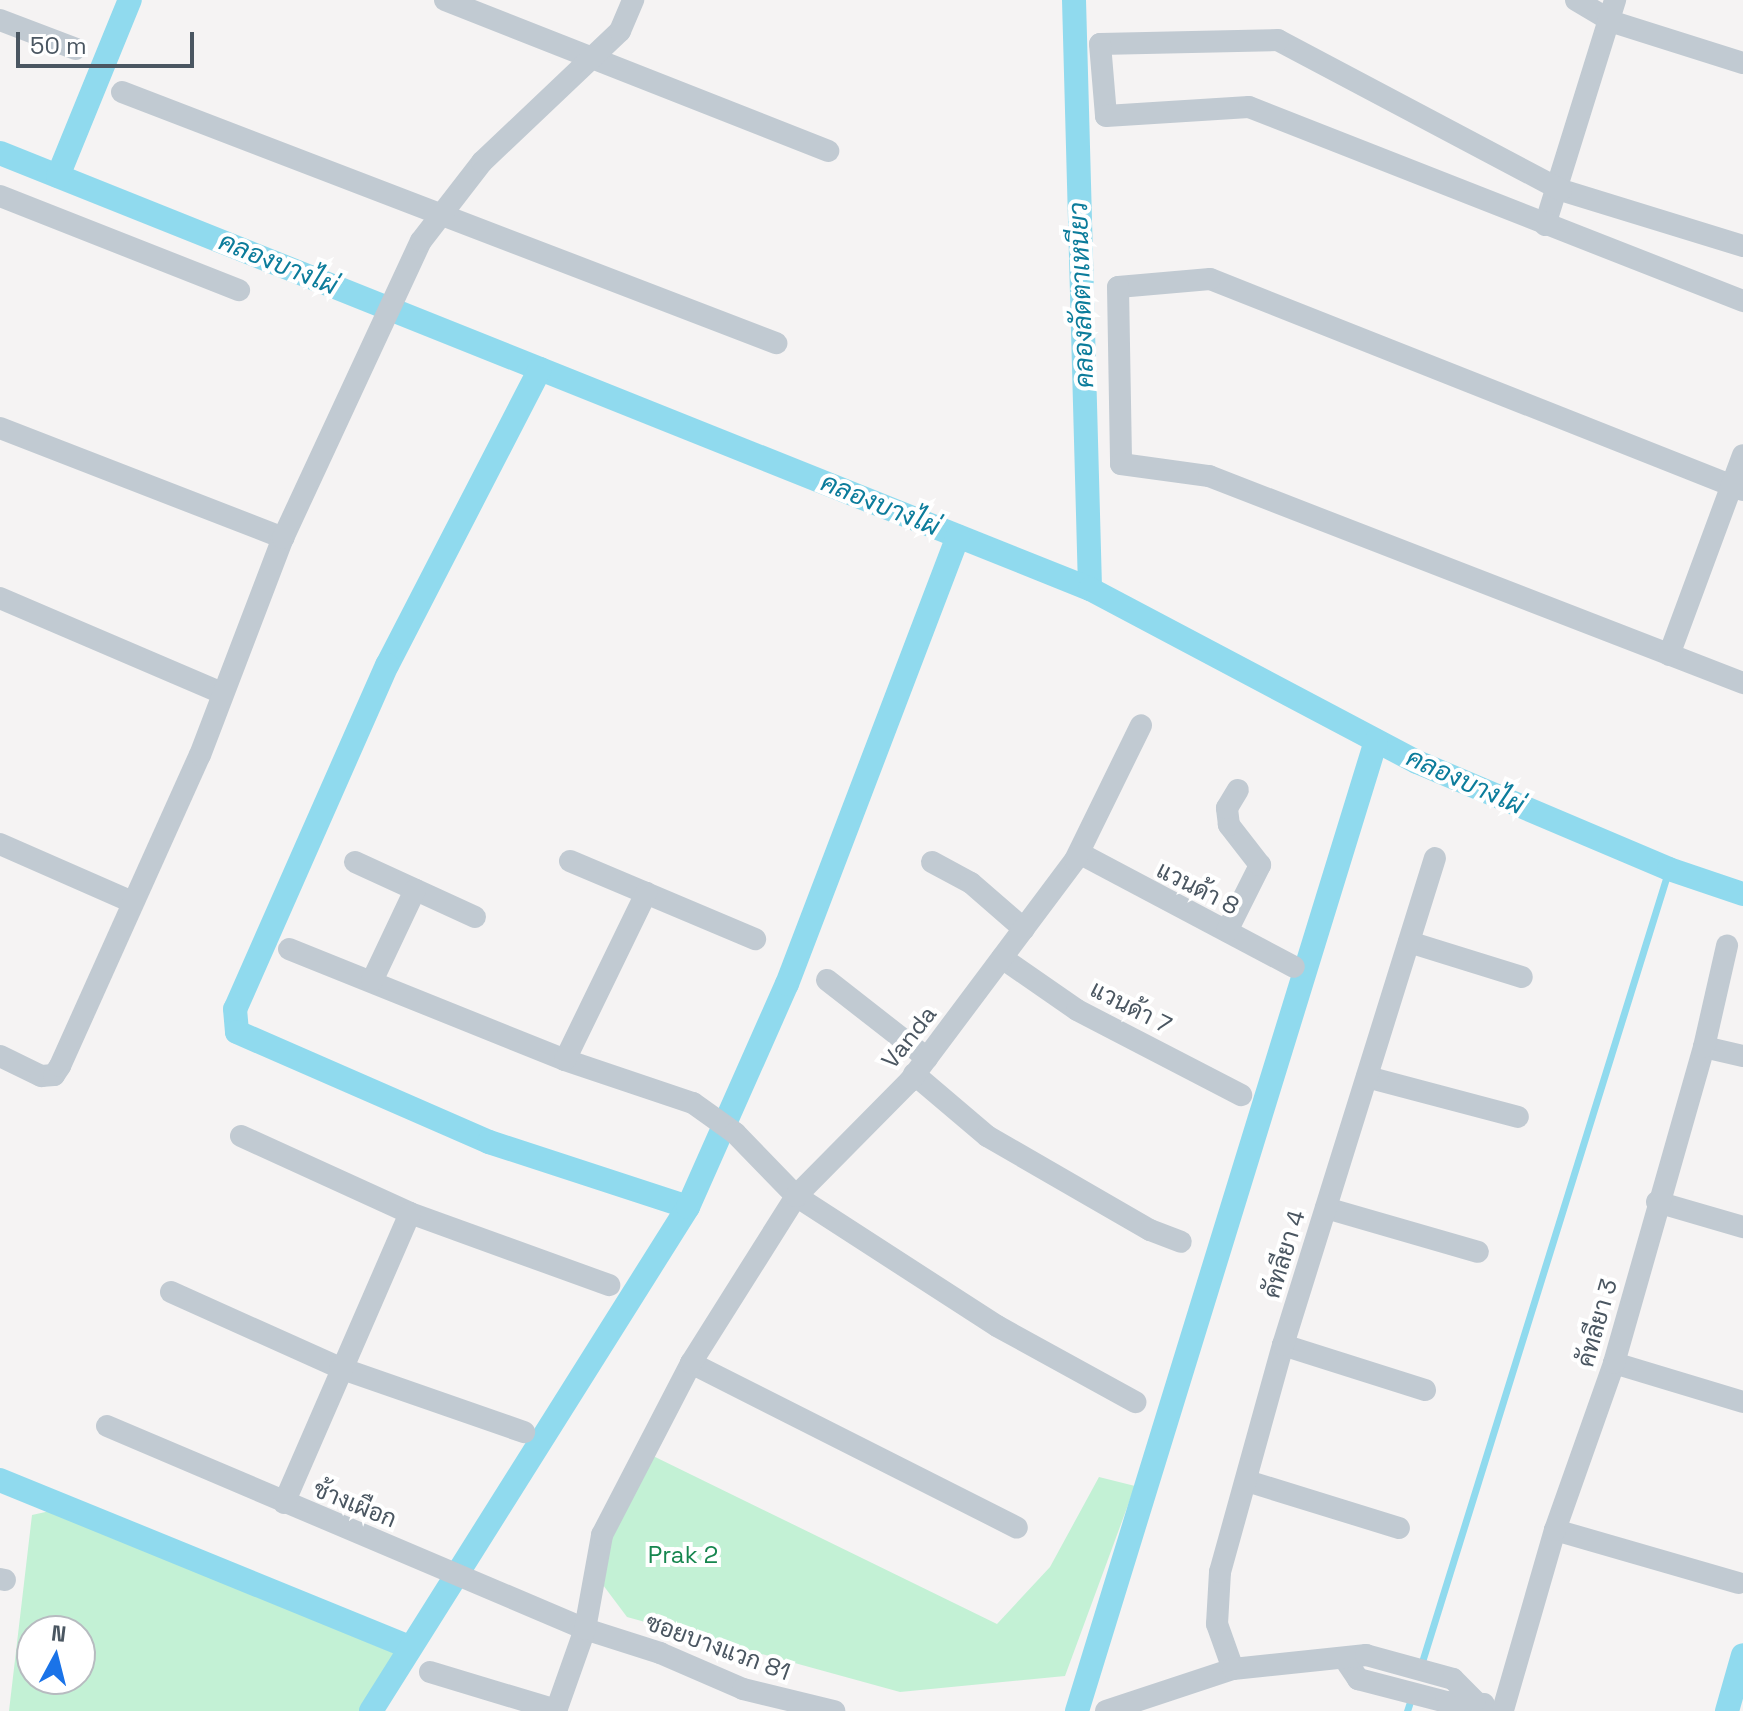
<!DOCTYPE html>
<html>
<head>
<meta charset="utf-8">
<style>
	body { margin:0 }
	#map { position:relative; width:1743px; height:1711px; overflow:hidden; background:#f5f3f3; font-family:"Space Grotesk",Sarabun,sans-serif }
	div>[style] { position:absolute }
	.green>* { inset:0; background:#c3f1d5 }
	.stream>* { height:7px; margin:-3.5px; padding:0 3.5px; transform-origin:3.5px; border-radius:3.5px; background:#90daee }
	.canal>* { height:24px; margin:-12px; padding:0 12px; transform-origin:12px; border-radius:12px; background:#90daee }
	.minor>* { height:22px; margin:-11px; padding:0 11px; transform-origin:11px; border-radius:11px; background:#c1cad2 }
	span { translate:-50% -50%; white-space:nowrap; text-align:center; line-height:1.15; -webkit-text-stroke:8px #fff; paint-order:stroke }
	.street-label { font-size:24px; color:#4a5661 }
	.park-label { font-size:24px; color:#17864f }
	.water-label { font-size:26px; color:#0c7c9b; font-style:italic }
	.north { position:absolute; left:16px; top:1615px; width:80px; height:80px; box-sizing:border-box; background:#fff; border:2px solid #b7bbc0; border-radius:50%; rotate:7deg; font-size:22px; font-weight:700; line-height:32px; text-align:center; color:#4a5661 }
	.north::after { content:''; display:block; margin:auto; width:28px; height:36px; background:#1a73e8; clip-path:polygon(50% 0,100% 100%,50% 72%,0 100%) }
	.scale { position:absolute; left:16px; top:32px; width:178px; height:36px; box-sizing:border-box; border:4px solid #4a5661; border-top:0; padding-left:10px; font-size:24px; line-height:28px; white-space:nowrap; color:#4a5661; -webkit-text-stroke:6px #fff; paint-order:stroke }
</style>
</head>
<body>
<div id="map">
	<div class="green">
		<i style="clip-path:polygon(647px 1453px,997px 1624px,1050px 1567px,1099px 1477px,1135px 1486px,1065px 1676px,900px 1692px,627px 1617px,600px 1581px,606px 1520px)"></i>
		<i style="clip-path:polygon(evenodd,50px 1511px,396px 1654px,361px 1711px,9px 1711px,32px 1515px,50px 1511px,80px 1631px,80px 1679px,32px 1679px,32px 1631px,80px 1631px)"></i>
	</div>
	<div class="stream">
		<i style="left:1421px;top:1665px;width:834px;rotate:-72.7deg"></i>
		<i style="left:1407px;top:1711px;width:16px;rotate:-72deg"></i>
	</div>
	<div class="canal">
		<i style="left:1074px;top:0;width:589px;rotate:88.44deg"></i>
		<i style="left:0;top:153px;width:1174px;rotate:21.8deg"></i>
		<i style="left:1090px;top:589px;width:370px;rotate:27.9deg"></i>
		<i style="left:1417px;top:762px;width:274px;rotate:23deg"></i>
		<i style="left:1669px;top:869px;width:78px;rotate:18.7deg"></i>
		<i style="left:58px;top:176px;width:190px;rotate:-67.8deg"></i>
		<i style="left:540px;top:369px;width:333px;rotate:117.3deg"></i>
		<i style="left:387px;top:665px;width:376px;rotate:113.8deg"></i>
		<i style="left:235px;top:1009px;width:23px;rotate:85deg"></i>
		<i style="left:237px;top:1032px;width:275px;rotate:23.6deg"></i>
		<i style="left:489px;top:1142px;width:209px;rotate:18.1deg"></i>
		<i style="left:0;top:1480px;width:443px;rotate:22.2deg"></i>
		<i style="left:371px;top:1711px;width:595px;rotate:-57.83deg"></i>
		<i style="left:688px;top:1207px;width:244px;rotate:-66.1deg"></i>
		<i style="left:787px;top:984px;width:479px;rotate:-69.1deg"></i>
		<i style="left:1077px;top:1711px;width:1015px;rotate:-72.87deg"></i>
		<i style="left:1727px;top:1711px;width:58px;rotate:-74.1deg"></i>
	</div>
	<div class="minor">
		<i style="left:445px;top:0;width:412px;rotate:21.5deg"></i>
		<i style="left:1576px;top:0;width:43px;rotate:30.7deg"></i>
		<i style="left:1613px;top:22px;width:136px;rotate:17.5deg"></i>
		<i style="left:0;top:20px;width:81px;rotate:20.9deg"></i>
		<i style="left:122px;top:92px;width:701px;rotate:21deg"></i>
		<i style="left:0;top:196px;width:257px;rotate:21.5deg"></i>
		<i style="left:1545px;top:225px;width:236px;rotate:-72.7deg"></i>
		<i style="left:1743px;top:246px;width:190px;rotate:-162.9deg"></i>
		<i style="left:1561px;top:190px;width:320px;rotate:-152.1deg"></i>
		<i style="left:1278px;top:40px;width:178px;rotate:178.7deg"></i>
		<i style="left:1100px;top:44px;width:72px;rotate:85.2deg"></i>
		<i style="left:1106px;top:116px;width:143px;rotate:-3.6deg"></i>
		<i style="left:1249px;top:107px;width:531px;rotate:21.44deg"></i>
		<i style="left:0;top:428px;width:304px;rotate:21.2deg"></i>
		<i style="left:1743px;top:490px;width:573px;rotate:-158.4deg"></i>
		<i style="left:1210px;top:279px;width:92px;rotate:175deg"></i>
		<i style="left:1118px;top:287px;width:177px;rotate:89deg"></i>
		<i style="left:1121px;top:464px;width:89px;rotate:7.8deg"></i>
		<i style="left:1209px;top:476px;width:573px;rotate:21.19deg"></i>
		<i style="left:0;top:598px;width:241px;rotate:23.2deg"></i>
		<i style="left:1669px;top:655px;width:213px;rotate:-69.7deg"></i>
		<i style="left:0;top:844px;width:144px;rotate:23.7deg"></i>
		<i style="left:1079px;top:853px;width:243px;rotate:27.9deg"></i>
		<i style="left:570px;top:861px;width:201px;rotate:22.9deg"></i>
		<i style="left:355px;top:862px;width:132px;rotate:24.6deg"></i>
		<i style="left:932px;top:862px;width:44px;rotate:28.3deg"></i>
		<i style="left:971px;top:883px;width:70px;rotate:41deg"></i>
		<i style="left:1227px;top:931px;width:74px;rotate:-63.4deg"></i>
		<i style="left:1260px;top:865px;width:51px;rotate:-127.8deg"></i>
		<i style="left:1229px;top:825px;width:17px;rotate:-97deg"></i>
		<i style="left:1227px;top:808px;width:21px;rotate:-59deg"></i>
		<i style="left:1409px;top:942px;width:118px;rotate:17.2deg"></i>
		<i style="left:289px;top:949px;width:297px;rotate:21.9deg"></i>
		<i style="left:565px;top:1060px;width:135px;rotate:18.6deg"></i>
		<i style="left:693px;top:1103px;width:52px;rotate:35.5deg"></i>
		<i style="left:735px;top:1133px;width:88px;rotate:45.9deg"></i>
		<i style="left:796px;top:1196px;width:239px;rotate:32.9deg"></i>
		<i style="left:997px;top:1326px;width:158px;rotate:28.8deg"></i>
		<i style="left:1002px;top:958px;width:91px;rotate:34.7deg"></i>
		<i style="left:1077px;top:1010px;width:185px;rotate:27.4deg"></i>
		<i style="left:827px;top:980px;width:127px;rotate:38deg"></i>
		<i style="left:372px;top:981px;width:101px;rotate:-64.7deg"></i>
		<i style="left:1704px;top:1047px;width:40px;rotate:13deg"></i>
		<i style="left:0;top:1056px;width:46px;rotate:26deg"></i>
		<i style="left:41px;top:1076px;width:13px;rotate:-4deg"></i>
		<i style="left:54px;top:1075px;width:11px;rotate:-56deg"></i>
		<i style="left:60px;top:1066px;width:341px;rotate:-65.8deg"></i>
		<i style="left:200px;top:755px;width:232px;rotate:-69.1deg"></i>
		<i style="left:283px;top:538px;width:327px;rotate:-65.1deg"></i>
		<i style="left:421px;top:241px;width:100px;rotate:-52.3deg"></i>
		<i style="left:482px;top:162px;width:190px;rotate:-43.5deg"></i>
		<i style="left:620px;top:31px;width:34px;rotate:-67deg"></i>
		<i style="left:565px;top:1060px;width:186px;rotate:-64.1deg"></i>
		<i style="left:914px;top:1074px;width:96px;rotate:40.3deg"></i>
		<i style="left:987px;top:1136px;width:188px;rotate:30deg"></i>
		<i style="left:1150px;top:1230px;width:33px;rotate:21deg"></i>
		<i style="left:1367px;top:1077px;width:156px;rotate:14.8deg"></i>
		<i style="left:241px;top:1136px;width:186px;rotate:24.5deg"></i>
		<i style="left:410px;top:1213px;width:212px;rotate:19.9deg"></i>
		<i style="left:1657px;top:1202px;width:90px;rotate:16.2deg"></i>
		<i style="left:1326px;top:1208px;width:158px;rotate:16.1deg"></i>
		<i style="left:171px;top:1292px;width:185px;rotate:24.2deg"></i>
		<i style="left:340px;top:1368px;width:195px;rotate:19.2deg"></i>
		<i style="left:1283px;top:1345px;width:149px;rotate:17.6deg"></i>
		<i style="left:691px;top:1363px;width:365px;rotate:26.8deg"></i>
		<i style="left:1614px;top:1363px;width:135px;rotate:16.8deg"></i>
		<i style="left:107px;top:1426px;width:519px;rotate:23.01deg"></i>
		<i style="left:585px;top:1629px;width:79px;rotate:17.7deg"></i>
		<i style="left:660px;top:1653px;width:90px;rotate:23.4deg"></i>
		<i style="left:743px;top:1689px;width:94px;rotate:13.6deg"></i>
		<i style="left:1247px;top:1481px;width:159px;rotate:17.2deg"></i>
		<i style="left:284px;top:1503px;width:316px;rotate:-66.5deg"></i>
		<i style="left:1555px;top:1530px;width:191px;rotate:16.1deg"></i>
		<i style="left:0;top:1579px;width:5px;rotate:11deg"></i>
		<i style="left:1346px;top:1661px;width:22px;rotate:56deg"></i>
		<i style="left:1358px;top:1679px;width:91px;rotate:14.6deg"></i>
		<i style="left:1446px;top:1702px;width:38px;rotate:3deg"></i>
		<i style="left:1233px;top:1669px;width:48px;rotate:-109.6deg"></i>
		<i style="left:1217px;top:1624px;width:52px;rotate:-86.7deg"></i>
		<i style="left:1220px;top:1572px;width:236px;rotate:-74.5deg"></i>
		<i style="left:1283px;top:1345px;width:510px;rotate:-72.67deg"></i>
		<i style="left:430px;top:1672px;width:132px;rotate:16.8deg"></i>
		<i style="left:1503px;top:1710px;width:187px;rotate:-73.9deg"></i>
		<i style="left:1555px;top:1530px;width:177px;rotate:-70.5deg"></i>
		<i style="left:1614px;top:1363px;width:329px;rotate:-74.1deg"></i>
		<i style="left:1704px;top:1047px;width:104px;rotate:-77.2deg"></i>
		<i style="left:556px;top:1711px;width:87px;rotate:-70.5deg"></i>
		<i style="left:585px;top:1629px;width:96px;rotate:-79.7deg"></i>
		<i style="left:602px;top:1535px;width:194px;rotate:-62.6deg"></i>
		<i style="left:691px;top:1363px;width:197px;rotate:-57.8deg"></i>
		<i style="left:796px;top:1196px;width:161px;rotate:-45.3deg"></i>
		<i style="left:909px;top:1082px;width:277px;rotate:-53.2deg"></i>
		<i style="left:1075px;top:860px;width:150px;rotate:-63.9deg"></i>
		<i style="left:1106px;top:1711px;width:134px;rotate:-18.3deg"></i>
		<i style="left:1233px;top:1669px;width:134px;rotate:-6deg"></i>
		<i style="left:1366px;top:1655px;width:90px;rotate:15.4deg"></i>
		<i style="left:1453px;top:1679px;width:31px;rotate:45deg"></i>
	</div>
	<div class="street-label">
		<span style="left:1198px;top:888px;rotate:27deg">แวนด้า 8</span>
		<span style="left:1131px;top:1007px;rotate:27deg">แวนด้า 7</span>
		<span style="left:909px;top:1037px;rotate:-52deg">Vanda</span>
		<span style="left:1284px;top:1254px;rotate:-73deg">คัทลียา 4</span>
		<span style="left:1597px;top:1323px;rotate:-74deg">คัทลียา 3</span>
		<span style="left:355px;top:1504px;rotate:22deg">ช้างเผือก</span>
		<span style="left:718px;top:1647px;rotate:20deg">ซอยบางแวก 81</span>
	</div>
	<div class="park-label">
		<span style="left:683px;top:1555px">Prak 2</span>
	</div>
	<div class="water-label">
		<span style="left:278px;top:264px;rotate:22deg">คลองบางไผ่</span>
		<span style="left:1082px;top:295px;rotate:-92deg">คลองลัดตาเหนียว</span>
		<span style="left:880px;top:505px;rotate:22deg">คลองบางไผ่</span>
		<span style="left:1465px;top:782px;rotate:24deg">คลองบางไผ่</span>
	</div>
	<div class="north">N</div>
	<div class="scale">50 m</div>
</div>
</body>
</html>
